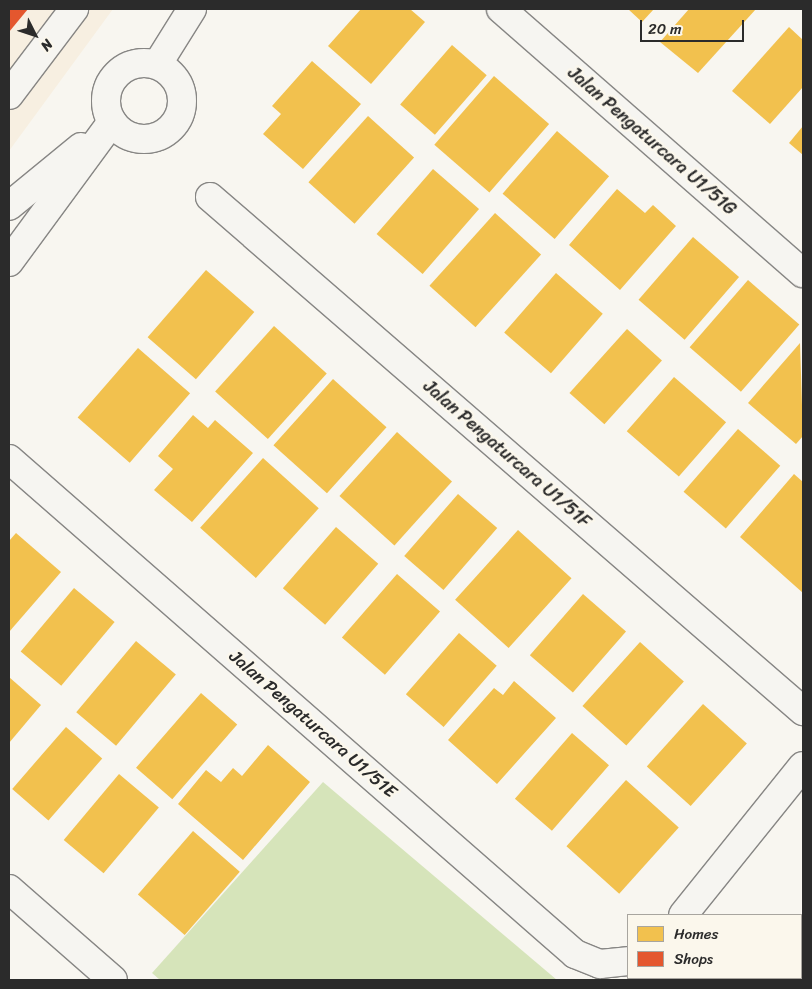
<!DOCTYPE html>
<html>
<head>
<meta charset="utf-8">
<style>
	body { margin:0 }
	#map { position:relative; width:812px; height:989px; overflow:hidden; background:#f8f6f0; font-family:Sriracha,sans-serif }
	div>[style] { position:absolute }
	.built>* { inset:0; background:#f7efe1 }
	.green>* { inset:0; background:#d6e4ba }
	.homes>* { inset:0; background:#f2c14e; transform-origin:0 0 }
	.shops>* { inset:0; background:#e4572e }
	.roads { filter:drop-shadow(1px 0 #878684) drop-shadow(-1px 0 #878684) drop-shadow(0 1px #878684) drop-shadow(0 -1px #878684) }
	.street>* { height:28px; margin:-14px; padding:0 14px; transform-origin:14px; border-radius:14px; background:#f6f5f1 }
	.street>.ring { margin:-14px; padding:0; box-sizing:content-box; background:none; border:28px solid #f6f5f1; border-radius:50% }
	span { translate:-50% -50%; white-space:nowrap; text-align:center; line-height:1.15; -webkit-text-stroke:5px #fbf7ec; paint-order:stroke }
	.street-label { font-size:18px; color:#2b2b2b }
	.frame { position:absolute; inset:0; border:10px solid #2b2b2b; pointer-events:none }
	.legend { position:absolute; left:627px; top:914px; width:175px; height:65px; box-sizing:border-box; background:#fbf7ec; border:1px solid #a8a59f; margin:0; padding:6px 9px; list-style:none; font-size:15px; color:#2b2b2b }
	.legend li { display:flex; align-items:center; gap:10px; height:25px }
	.legend b { width:25px; border:1px solid #a8a59f }
	.north { position:absolute; left:10px; top:10px; width:50px; height:50px; -webkit-text-stroke:4px #fbf7ec; paint-order:stroke; rotate:131deg; font-size:14px; font-weight:700; line-height:20px; text-align:center; color:#2b2b2b }
	.north::after { content:''; display:block; margin:auto; width:18px; height:22px; background:#2b2b2b; clip-path:polygon(50% 0,100% 100%,50% 72%,0 100%) }
	.scale { position:absolute; left:640px; top:20px; width:104px; height:22px; box-sizing:border-box; border:2px solid #2b2b2b; border-top:0; padding-left:6px; font-size:15px; line-height:18px; white-space:nowrap; color:#2b2b2b; -webkit-text-stroke:4px #fbf7ec; paint-order:stroke }
</style>
</head>
<body>
<div id="map">
	<div class="built">
		<i style="clip-path:polygon(9px 9px,113px 9px,9px 151px)"></i>
	</div>
	<div class="green">
		<i style="clip-path:polygon(323px 782px,557px 980px,160px 980px,152px 973px)"></i>
	</div>
	<div class="homes">
		<i style="clip-path:polygon(361px 9px,410px 9px,425px 22px,371px 84px,328px 46px)"></i>
		<i style="clip-path:polygon(628px 9px,654px 9px,642px 22px)"></i>
		<i style="clip-path:polygon(689px 9px,756px 9px,698px 73px,660px 42px)"></i>
		<i style="clip-path:polygon(789px 27px,803px 40px,803px 87px,770px 124px,732px 91px)"></i>
		<i style="left:452px;top:45px;width:46px;height:79px;rotate:41deg"></i>
		<i style="clip-path:polygon(312px 61px,361px 104px,303px 169px,263px 134px,281px 114px,272px 106px)"></i>
		<i style="left:494px;top:76px;width:73px;height:91px;rotate:41deg"></i>
		<i style="left:368px;top:116px;width:62px;height:89px;rotate:42deg"></i>
		<i style="clip-path:polygon(803px 126px,803px 155px,789px 143px)"></i>
		<i style="left:557px;top:131px;width:69px;height:83px;rotate:41deg"></i>
		<i style="left:433px;top:169px;width:61px;height:86px;rotate:41deg"></i>
		<i style="clip-path:polygon(617px 189px,645px 213px,653px 205px,676px 226px,620px 290px,569px 245px)"></i>
		<i style="left:495px;top:213px;width:62px;height:98px;rotate:42deg"></i>
		<i style="left:693px;top:237px;width:61px;height:83px;rotate:41deg"></i>
		<i style="left:206px;top:270px;width:64px;height:89px;rotate:41deg"></i>
		<i style="left:556px;top:273px;width:62px;height:79px;rotate:41deg"></i>
		<i style="left:748px;top:280px;width:68px;height:89px;rotate:41deg"></i>
		<i style="left:274px;top:326px;width:71px;height:88px;rotate:42deg"></i>
		<i style="left:627px;top:329px;width:47px;height:86px;rotate:42deg"></i>
		<i style="clip-path:polygon(800px 343px,803px 436px,796px 444px,748px 403px)"></i>
		<i style="left:138px;top:348px;width:69px;height:92px;rotate:41deg"></i>
		<i style="left:674px;top:377px;width:69px;height:72px;rotate:41deg"></i>
		<i style="left:333px;top:379px;width:72px;height:89px;rotate:42deg"></i>
		<i style="clip-path:polygon(193px 415px,208px 428px,215px 420px,253px 453px,192px 522px,154px 490px,173px 469px,158px 456px)"></i>
		<i style="left:738px;top:429px;width:56px;height:83px;rotate:41deg"></i>
		<i style="left:397px;top:432px;width:74px;height:86px;rotate:42deg"></i>
		<i style="left:263px;top:458px;width:75px;height:94px;rotate:42deg"></i>
		<i style="clip-path:polygon(794px 474px,803px 482px,803px 593px,740px 537px)"></i>
		<i style="left:458px;top:494px;width:52px;height:82px;rotate:41deg"></i>
		<i style="left:336px;top:527px;width:56px;height:81px;rotate:41deg"></i>
		<i style="left:518px;top:530px;width:72px;height:94px;rotate:42deg"></i>
		<i style="clip-path:polygon(16px 533px,61px 572px,9px 632px,9px 541px)"></i>
		<i style="left:397px;top:574px;width:57px;height:84px;rotate:41deg"></i>
		<i style="left:74px;top:588px;width:53px;height:83px;rotate:40deg"></i>
		<i style="left:583px;top:594px;width:57px;height:81px;rotate:41deg"></i>
		<i style="left:459px;top:633px;width:50px;height:81px;rotate:41deg"></i>
		<i style="left:136px;top:641px;width:52px;height:93px;rotate:40deg"></i>
		<i style="left:640px;top:642px;width:59px;height:86px;rotate:42deg"></i>
		<i style="clip-path:polygon(9px 677px,41px 705px,9px 743px)"></i>
		<i style="clip-path:polygon(514px 681px,556px 718px,497px 784px,448px 740px,494px 688px,503px 695px)"></i>
		<i style="left:201px;top:693px;width:48px;height:99px;rotate:41deg"></i>
		<i style="left:703px;top:704px;width:59px;height:84px;rotate:42deg"></i>
		<i style="left:66px;top:727px;width:48px;height:82px;rotate:41deg"></i>
		<i style="left:572px;top:733px;width:49px;height:87px;rotate:41deg"></i>
		<i style="clip-path:polygon(268px 745px,310px 782px,243px 860px,178px 804px,206px 770px,221px 782px,233px 768px,242px 776px)"></i>
		<i style="left:119px;top:774px;width:52px;height:86px;rotate:40deg"></i>
		<i style="left:626px;top:780px;width:71px;height:89px;rotate:42deg"></i>
		<i style="left:193px;top:831px;width:62px;height:84px;rotate:41deg"></i>
	</div>
	<div class="shops">
		<i style="clip-path:polygon(9px 9px,28px 9px,9px 32px)"></i>
	</div>
	<div class="roads">
		<div class="street">
			<i style="left:501px;top:9px;width:401px;rotate:41.2deg"></i>
			<i class="ring" style="left:106px;top:63px;width:48px;height:48px"></i>
			<i style="left:157px;top:65px;width:66px;rotate:-58deg"></i>
			<i style="left:9px;top:95px;width:108px;rotate:-52.9deg"></i>
			<i style="left:210px;top:197px;width:785px;rotate:40.92deg"></i>
			<i style="left:9px;top:206px;width:93px;rotate:-39.3deg"></i>
			<i style="left:9px;top:262px;width:174px;rotate:-53.7deg"></i>
			<i style="left:9px;top:459px;width:752px;rotate:41.17deg"></i>
			<i style="left:575px;top:954px;width:27px;rotate:22deg"></i>
			<i style="left:600px;top:964px;width:28px;rotate:-6deg"></i>
			<i style="left:9px;top:889px;width:138px;rotate:41.2deg"></i>
			<i style="left:683px;top:915px;width:191px;rotate:-51.2deg"></i>
		</div>
	</div>
	<div class="street-label">
		<span style="left:652px;top:141px;rotate:41deg">Jalan Pengaturcara U1/51G</span>
		<span style="left:507px;top:454px;rotate:41deg">Jalan Pengaturcara U1/51F</span>
		<span style="left:313px;top:724px;rotate:41deg">Jalan Pengaturcara U1/51E</span>
	</div>
	<div class="frame"></div>
	<ul class="legend">
	<li><b style="height:14px;background:#f2c14e"></b>Homes</li>
	<li><b style="height:14px;background:#e4572e"></b>Shops</li>
	</ul>
	<div class="north">N</div>
	<div class="scale">20 m</div>
</div>
</body>
</html>
